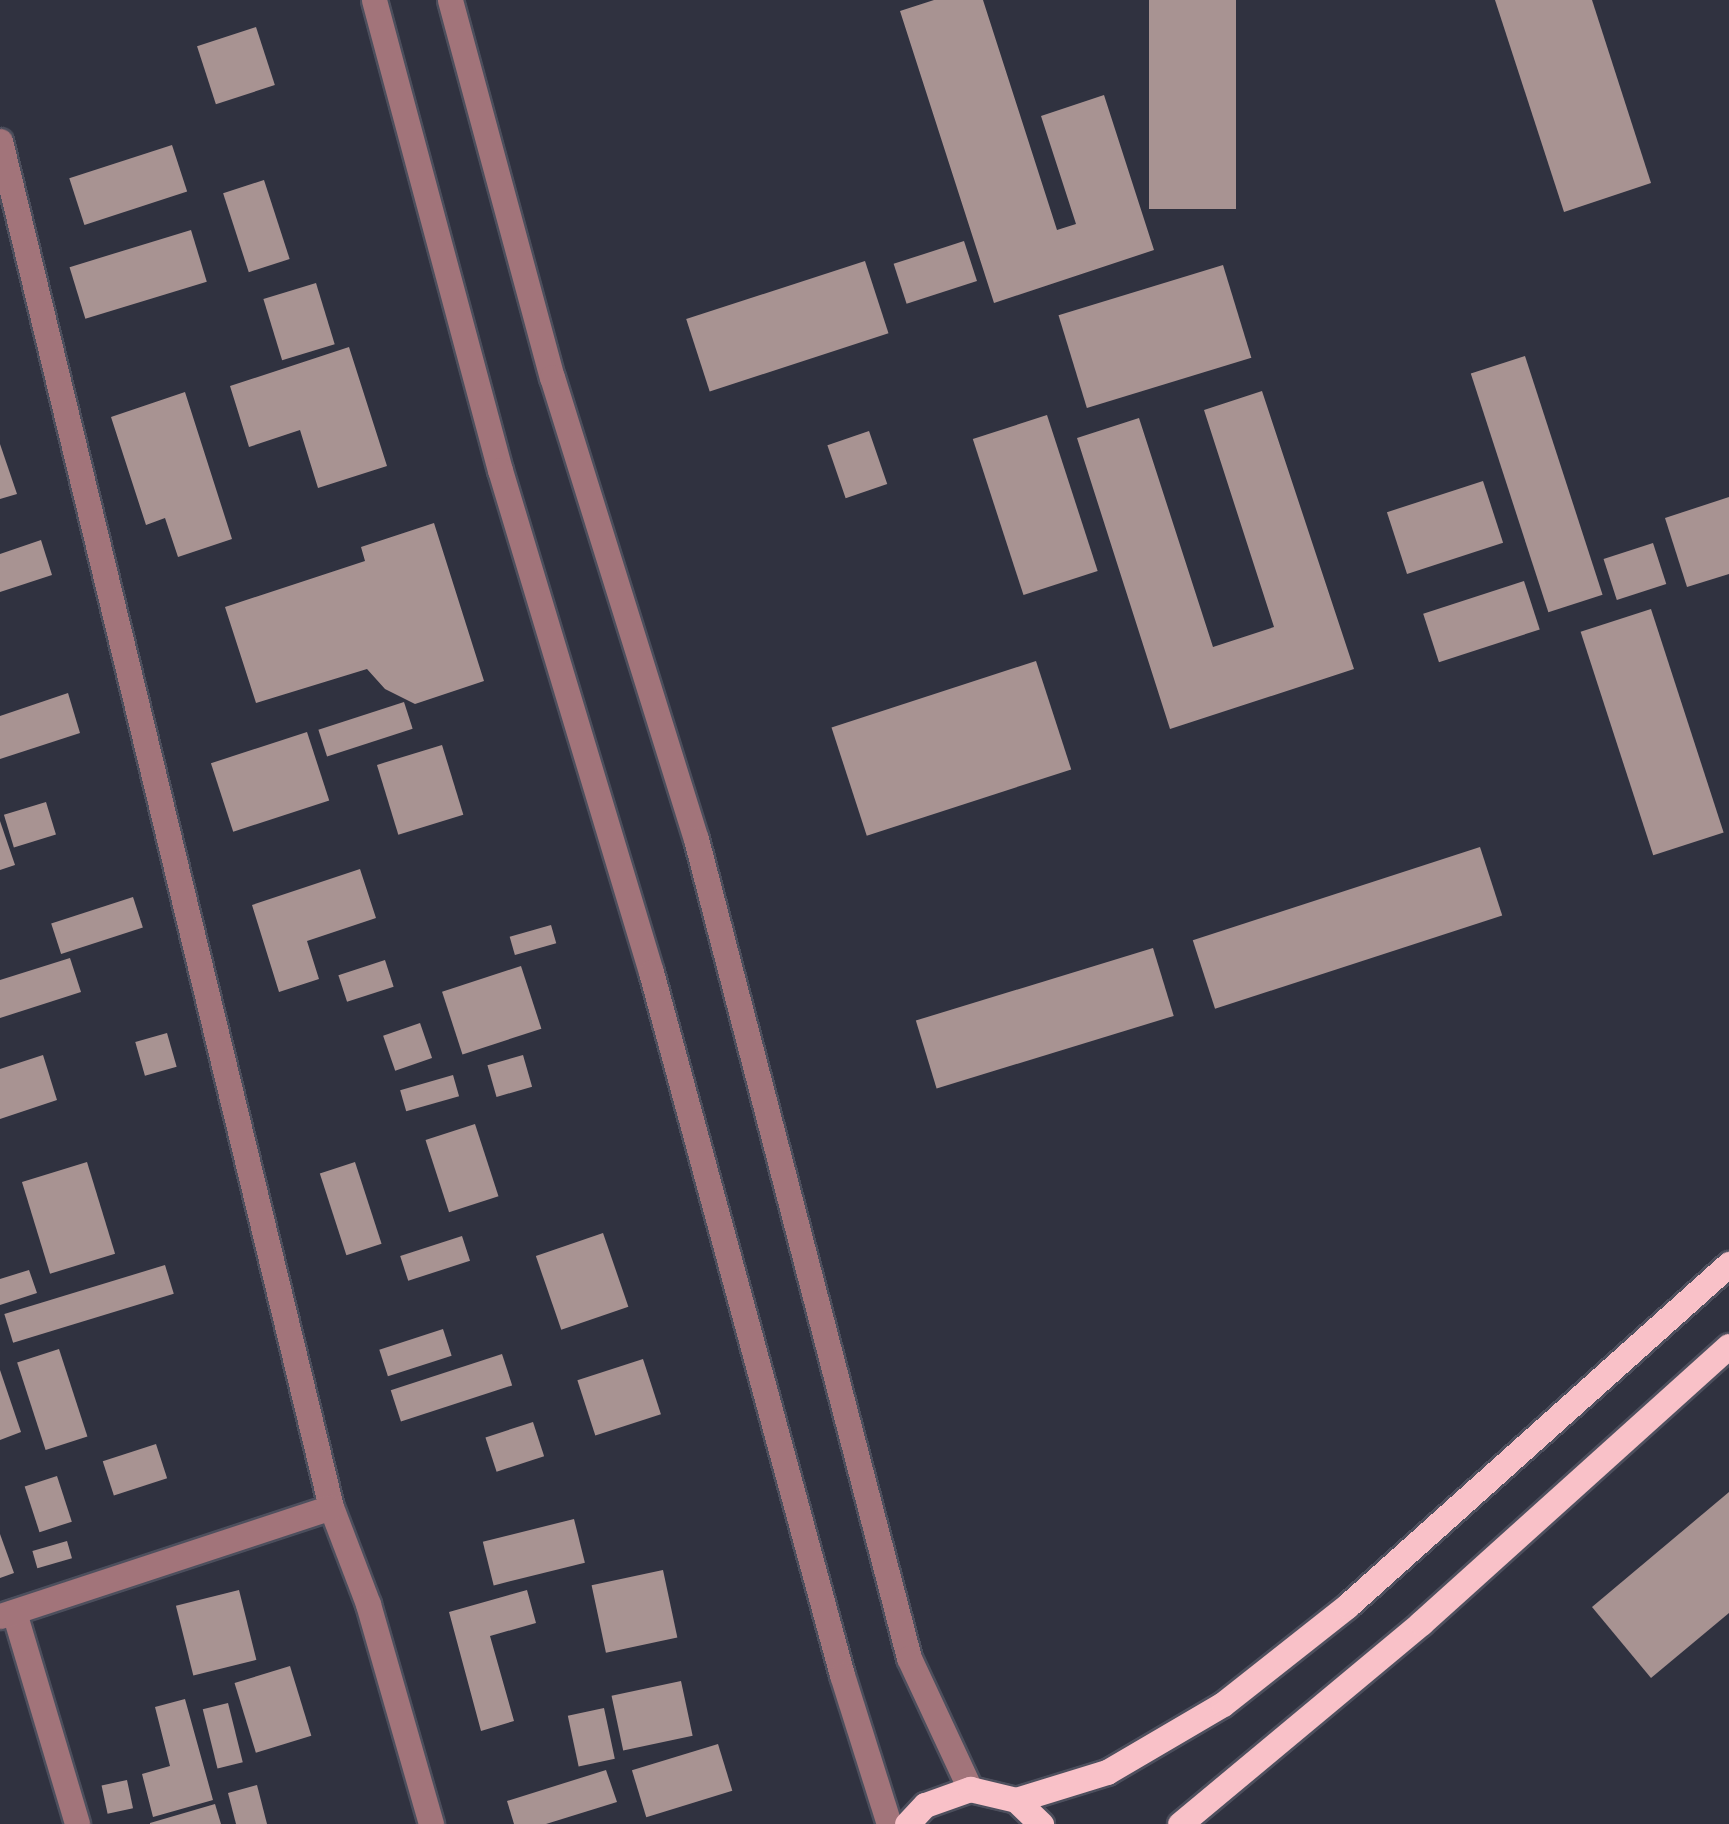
<!DOCTYPE html>
<html>
<head>
<meta charset="utf-8">
<style>
	body { margin:0 }
	#map { position:relative; width:1729px; height:1824px; overflow:hidden; background:#303240; font-family:"Open Sans",sans-serif }
	div>[style] { position:absolute }
	.building>* { inset:0; background:#a89392; transform-origin:0 0 }
	.roads { filter:drop-shadow(2px 0 #4d4f5d) drop-shadow(-2px 0 #4d4f5d) drop-shadow(0 2px #4d4f5d) drop-shadow(0 -2px #4d4f5d) }
	.minor>* { height:25px; margin:-12.5px; padding:0 12.5px; transform-origin:12.5px; border-radius:12.5px; background:#a2747a }
	.major>* { height:25px; margin:-12.5px; padding:0 12.5px; transform-origin:12.5px; border-radius:12.5px; background:#f9c1c8 }
	span { translate:-50% -50%; white-space:nowrap; text-align:center; line-height:1.15; -webkit-text-stroke:10px #191a20; paint-order:stroke }
</style>
</head>
<body>
<div id="map">
	<div class="building">
		<i style="clip-path:polygon(934px 0,983px 0,1057px 230px,1076px 224px,1041px 116px,1104px 95px,1154px 250px,994px 303px,900px 11px)"></i>
		<i style="left:1149px;top:0;width:87px;height:209px"></i>
		<i style="clip-path:polygon(1495px 0,1592px 0,1651px 183px,1564px 212px)"></i>
		<i style="left:256px;top:27px;width:61px;height:62px;rotate:72deg"></i>
		<i style="left:172px;top:145px;width:49px;height:108px;rotate:72deg"></i>
		<i style="left:264px;top:180px;width:83px;height:43px;rotate:72deg"></i>
		<i style="left:191px;top:230px;width:54px;height:127px;rotate:73deg"></i>
		<i style="left:964px;top:241px;width:42px;height:74px;rotate:72deg"></i>
		<i style="left:865px;top:261px;width:76px;height:188px;rotate:72deg"></i>
		<i style="left:1223px;top:265px;width:97px;height:172px;rotate:73deg"></i>
		<i style="left:316px;top:283px;width:64px;height:55px;rotate:73deg"></i>
		<i style="clip-path:polygon(349px 347px,387px 466px,318px 488px,300px 430px,249px 447px,230px 386px)"></i>
		<i style="left:1525px;top:356px;width:251px;height:57px;rotate:72deg"></i>
		<i style="clip-path:polygon(1262px 391px,1354px 669px,1170px 729px,1077px 438px,1139px 418px,1213px 647px,1274px 627px,1204px 410px)"></i>
		<i style="clip-path:polygon(185px 392px,232px 539px,178px 557px,165px 518px,146px 525px,111px 417px)"></i>
		<i style="left:1047px;top:415px;width:164px;height:78px;rotate:72deg"></i>
		<i style="left:869px;top:431px;width:56px;height:44px;rotate:71deg"></i>
		<i style="clip-path:polygon(0 444px,17px 494px,0 499px)"></i>
		<i style="left:1483px;top:481px;width:65px;height:101px;rotate:72deg"></i>
		<i style="clip-path:polygon(1729px 497px,1729px 574px,1687px 587px,1665px 518px)"></i>
		<i style="clip-path:polygon(434px 523px,484px 681px,415px 704px,385px 689px,367px 669px,256px 703px,225px 607px,365px 561px,361px 547px)"></i>
		<i style="clip-path:polygon(41px 540px,52px 575px,0 592px,0 554px)"></i>
		<i style="left:1653px;top:543px;width:43px;height:52px;rotate:72deg"></i>
		<i style="left:1524px;top:581px;width:51px;height:106px;rotate:72deg"></i>
		<i style="left:1651px;top:609px;width:235px;height:74px;rotate:72deg"></i>
		<i style="left:1036px;top:661px;width:114px;height:215px;rotate:72deg"></i>
		<i style="clip-path:polygon(68px 693px,80px 733px,0 759px,0 716px)"></i>
		<i style="left:404px;top:702px;width:28px;height:90px;rotate:72deg"></i>
		<i style="left:307px;top:732px;width:72px;height:101px;rotate:72deg"></i>
		<i style="left:442px;top:745px;width:73px;height:68px;rotate:73deg"></i>
		<i style="left:46px;top:802px;width:34px;height:44px;rotate:73deg"></i>
		<i style="clip-path:polygon(0 821px,15px 865px,0 870px)"></i>
		<i style="left:1480px;top:847px;width:72px;height:302px;rotate:72deg"></i>
		<i style="clip-path:polygon(360px 869px,376px 918px,307px 941px,319px 979px,279px 992px,252px 905px)"></i>
		<i style="left:133px;top:897px;width:32px;height:86px;rotate:72deg"></i>
		<i style="left:551px;top:925px;width:19px;height:43px;rotate:74deg"></i>
		<i style="left:1153px;top:948px;width:71px;height:248px;rotate:73deg"></i>
		<i style="clip-path:polygon(70px 958px,81px 992px,0 1018px,0 980px)"></i>
		<i style="left:385px;top:960px;width:28px;height:49px;rotate:72deg"></i>
		<i style="left:521px;top:966px;width:66px;height:83px;rotate:72deg"></i>
		<i style="left:420px;top:1023px;width:37px;height:39px;rotate:71deg"></i>
		<i style="left:167px;top:1033px;width:35px;height:33px;rotate:74deg"></i>
		<i style="clip-path:polygon(43px 1055px,57px 1100px,0 1119px,0 1069px)"></i>
		<i style="left:523px;top:1055px;width:33px;height:37px;rotate:74deg"></i>
		<i style="left:453px;top:1075px;width:22px;height:55px;rotate:74deg"></i>
		<i style="left:475px;top:1124px;width:76px;height:52px;rotate:72deg"></i>
		<i style="left:87px;top:1162px;width:96px;height:68px;rotate:73deg"></i>
		<i style="left:355px;top:1162px;width:86px;height:37px;rotate:72deg"></i>
		<i style="left:603px;top:1233px;width:78px;height:71px;rotate:71deg"></i>
		<i style="left:462px;top:1236px;width:26px;height:65px;rotate:72deg"></i>
		<i style="left:165px;top:1265px;width:30px;height:168px;rotate:73deg"></i>
		<i style="clip-path:polygon(29px 1270px,37px 1293px,0 1305px,0 1279px)"></i>
		<i style="left:443px;top:1329px;width:28px;height:67px;rotate:72deg"></i>
		<i style="left:59px;top:1349px;width:92px;height:44px;rotate:72deg"></i>
		<i style="left:502px;top:1354px;width:33px;height:117px;rotate:72deg"></i>
		<i style="left:643px;top:1359px;width:58px;height:69px;rotate:72deg"></i>
		<i style="clip-path:polygon(0 1370px,21px 1432px,0 1440px)"></i>
		<i style="left:533px;top:1422px;width:36px;height:50px;rotate:72deg"></i>
		<i style="left:156px;top:1444px;width:36px;height:56px;rotate:72deg"></i>
		<i style="left:57px;top:1476px;width:48px;height:34px;rotate:72deg"></i>
		<i style="clip-path:polygon(1729px 1492px,1729px 1613px,1651px 1678px,1592px 1607px)"></i>
		<i style="left:574px;top:1519px;width:45px;height:94px;rotate:76deg"></i>
		<i style="clip-path:polygon(0 1534px,14px 1573px,0 1578px)"></i>
		<i style="left:67px;top:1541px;width:18px;height:36px;rotate:74deg"></i>
		<i style="left:663px;top:1570px;width:69px;height:73px;rotate:78deg"></i>
		<i style="left:239px;top:1590px;width:72px;height:65px;rotate:76deg"></i>
		<i style="clip-path:polygon(527px 1590px,536px 1623px,490px 1636px,514px 1721px,481px 1731px,449px 1612px)"></i>
		<i style="left:290px;top:1666px;width:73px;height:58px;rotate:73deg"></i>
		<i style="left:681px;top:1681px;width:56px;height:71px;rotate:78deg"></i>
		<i style="clip-path:polygon(185px 1699px,213px 1800px,153px 1817px,142px 1774px,170px 1766px,155px 1707px)"></i>
		<i style="left:228px;top:1703px;width:61px;height:26px;rotate:76deg"></i>
		<i style="left:604px;top:1708px;width:52px;height:37px;rotate:78deg"></i>
		<i style="left:718px;top:1744px;width:49px;height:90px;rotate:73deg"></i>
		<i style="clip-path:polygon(606px 1770px,617px 1802px,546px 1824px,514px 1824px,507px 1801px)"></i>
		<i style="left:127px;top:1780px;width:29px;height:26px;rotate:78deg"></i>
		<i style="clip-path:polygon(257px 1785px,267px 1824px,236px 1824px,228px 1793px)"></i>
		<i style="clip-path:polygon(215px 1804px,221px 1824px,150px 1824px,150px 1823px)"></i>
	</div>
	<div class="roads">
		<div class="minor">
			<i style="left:374px;top:0;width:487px;rotate:75deg"></i>
			<i style="left:500px;top:470px;width:524px;rotate:73.26deg"></i>
			<i style="left:651px;top:972px;width:728px;rotate:74.8deg"></i>
			<i style="left:842px;top:1675px;width:156px;rotate:72.5deg"></i>
			<i style="left:450px;top:0;width:391px;rotate:74.9deg"></i>
			<i style="left:552px;top:377px;width:484px;rotate:72.7deg"></i>
			<i style="left:696px;top:839px;width:846px;rotate:75.42deg"></i>
			<i style="left:909px;top:1658px;width:145px;rotate:65deg"></i>
			<i style="left:0;top:141px;width:1406px;rotate:76.38deg"></i>
			<i style="left:331px;top:1507px;width:104px;rotate:69.1deg"></i>
			<i style="left:368px;top:1604px;width:229px;rotate:74deg"></i>
			<i style="left:14px;top:1612px;width:221px;rotate:73.4deg"></i>
			<i style="left:0;top:1616px;width:348px;rotate:-18.2deg"></i>
		</div>
		<div class="major">
			<i style="left:1016px;top:1800px;width:95px;rotate:-17.1deg"></i>
			<i style="left:1107px;top:1772px;width:134px;rotate:-30.4deg"></i>
			<i style="left:1223px;top:1704px;width:158px;rotate:-38.3deg"></i>
			<i style="left:1347px;top:1606px;width:513px;rotate:-41.84deg"></i>
			<i style="left:907px;top:1824px;width:26px;rotate:-47deg"></i>
			<i style="left:925px;top:1805px;width:48px;rotate:-19.6deg"></i>
			<i style="left:970px;top:1789px;width:47px;rotate:13.4deg"></i>
			<i style="left:1016px;top:1800px;width:35px;rotate:44deg"></i>
			<i style="left:1180px;top:1824px;width:314px;rotate:-39.8deg"></i>
			<i style="left:1421px;top:1623px;width:414px;rotate:-42deg"></i>
		</div>
	</div>
</div>
</body>
</html>
